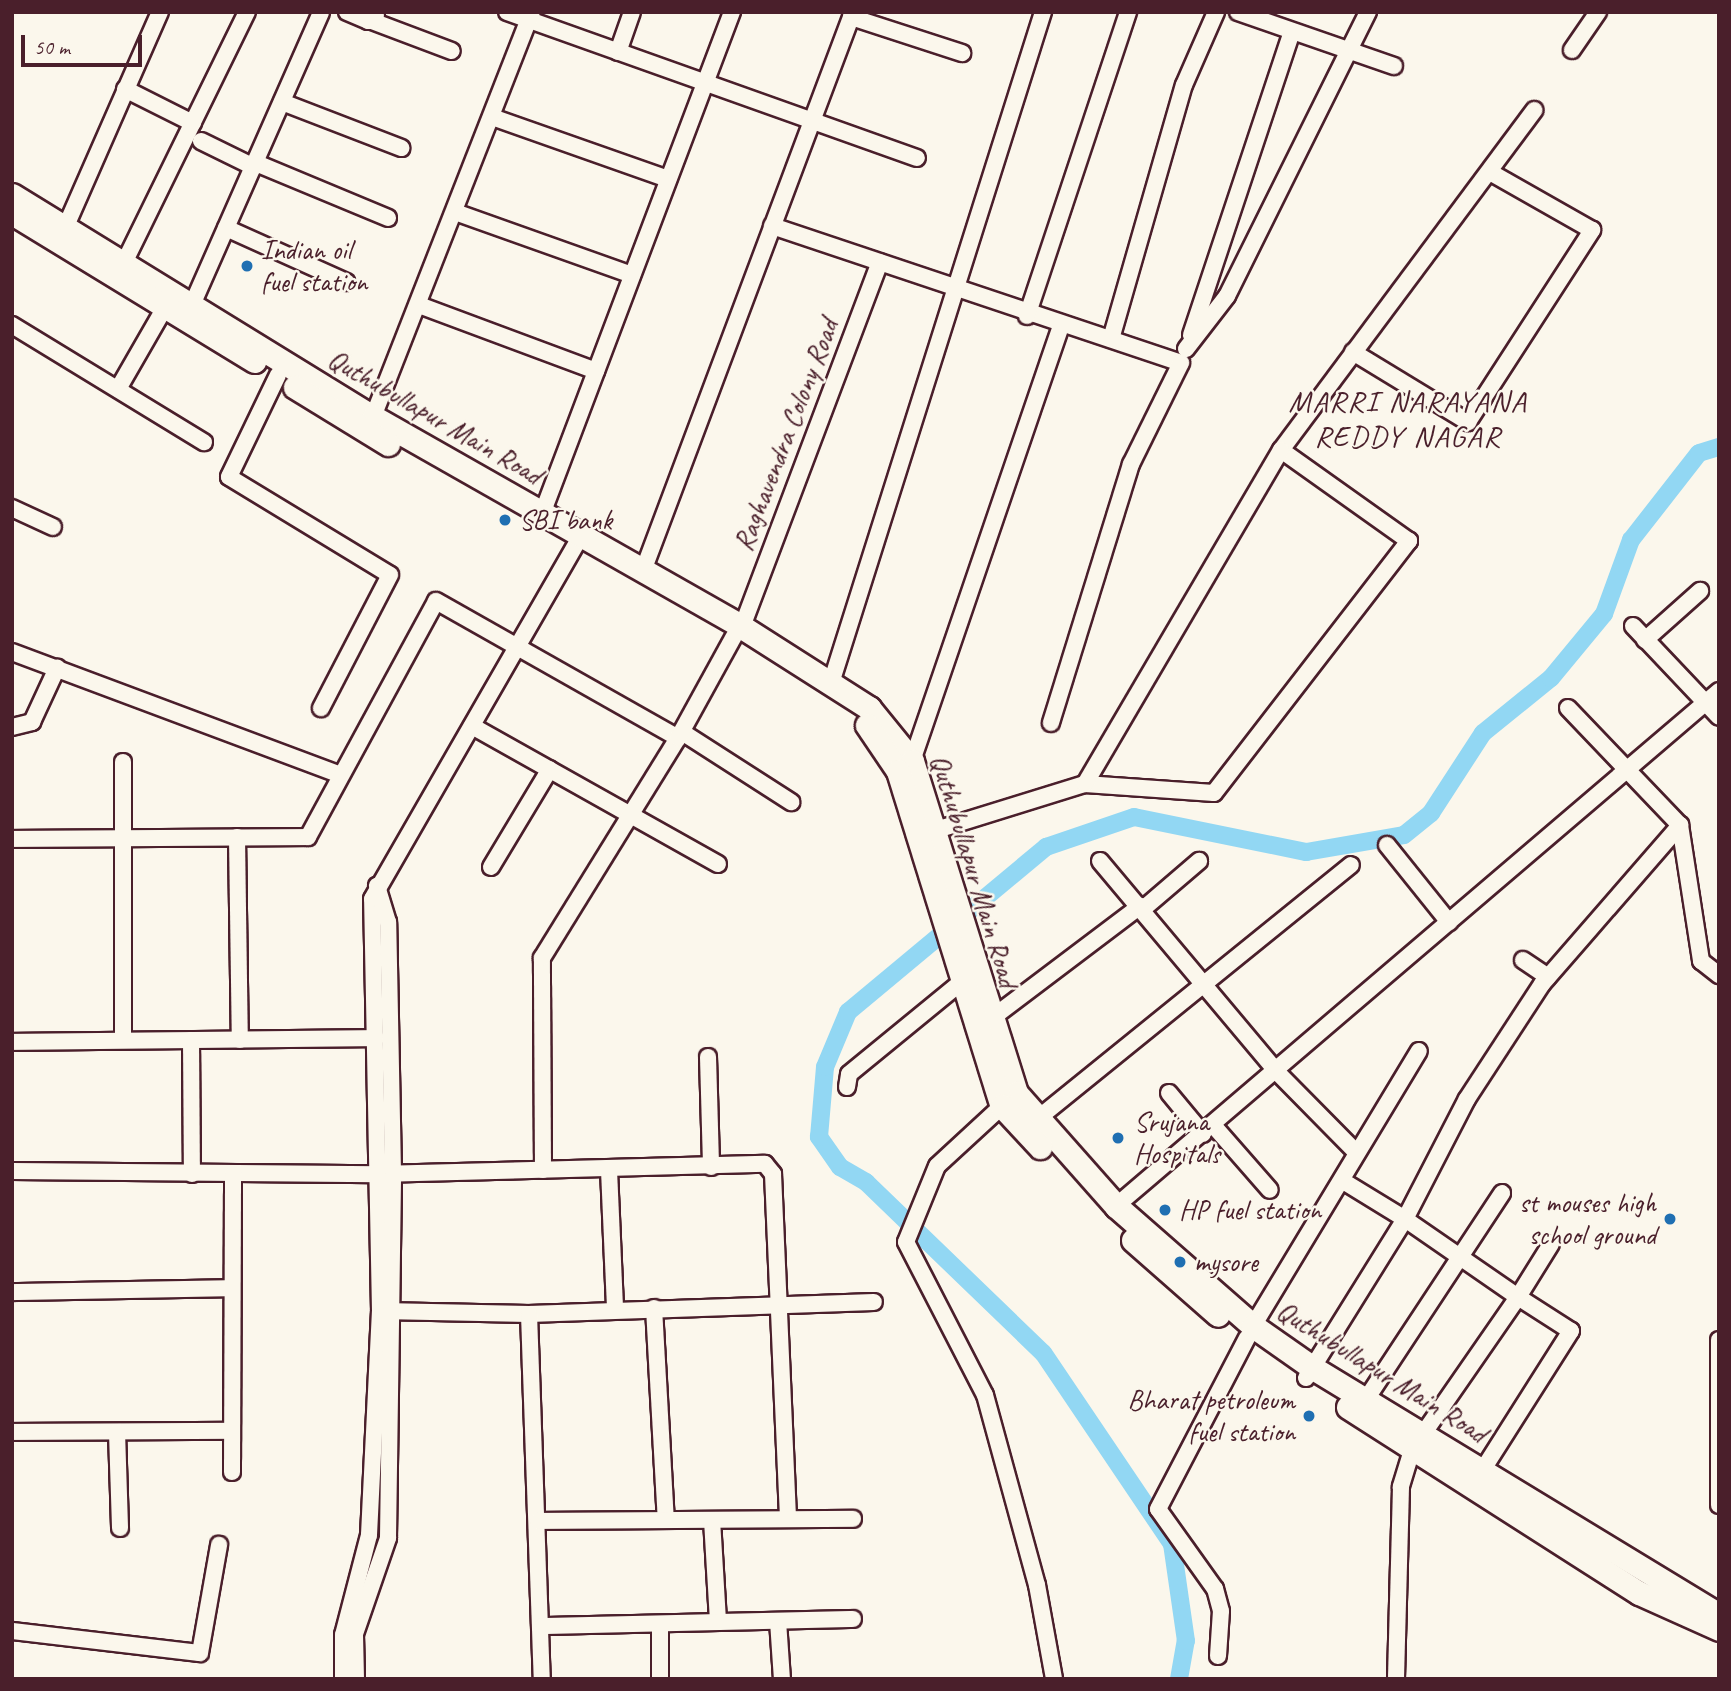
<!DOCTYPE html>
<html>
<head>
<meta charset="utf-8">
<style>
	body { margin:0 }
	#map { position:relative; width:1731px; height:1691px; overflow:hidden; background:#fbf7ec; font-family:Caveat,sans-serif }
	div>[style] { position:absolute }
	.canal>* { height:18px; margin:-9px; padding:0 9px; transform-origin:9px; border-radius:9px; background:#92d7f3 }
	.roads { filter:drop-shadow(2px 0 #4a1f2b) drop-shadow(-2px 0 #4a1f2b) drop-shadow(0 2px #4a1f2b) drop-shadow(0 -2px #4a1f2b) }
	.street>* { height:16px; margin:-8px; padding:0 8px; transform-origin:8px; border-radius:8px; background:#fbf7ec }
	.secondary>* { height:23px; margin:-11.5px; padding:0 11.5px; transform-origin:11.5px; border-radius:11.5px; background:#fbf7ec }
	.dots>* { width:19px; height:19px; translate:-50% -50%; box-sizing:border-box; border:4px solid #fbf7ec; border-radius:50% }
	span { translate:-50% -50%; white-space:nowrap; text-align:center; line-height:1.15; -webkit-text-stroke:5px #fbf7ec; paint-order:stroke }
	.poi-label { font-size:28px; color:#4a1f2b }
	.left { translate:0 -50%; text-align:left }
	.right { translate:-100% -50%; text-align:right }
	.street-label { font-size:28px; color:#4a1f2b }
	.neighbourhood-label { font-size:30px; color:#4a1f2b; letter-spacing:2px }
	.frame { position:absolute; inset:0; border:14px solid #4a1f2b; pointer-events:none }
	.scale { position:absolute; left:21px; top:35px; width:121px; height:32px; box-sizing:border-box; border:4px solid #4a1f2b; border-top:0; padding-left:9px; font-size:21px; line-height:24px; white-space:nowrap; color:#4a1f2b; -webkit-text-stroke:5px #fbf7ec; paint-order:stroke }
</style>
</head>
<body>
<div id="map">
	<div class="canal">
		<i style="left:1179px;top:1679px;width:39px;rotate:-80deg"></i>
		<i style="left:1186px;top:1641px;width:98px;rotate:-98.2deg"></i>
		<i style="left:1172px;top:1544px;width:230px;rotate:-124deg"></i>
		<i style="left:1043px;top:1353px;width:246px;rotate:-136deg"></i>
		<i style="left:866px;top:1182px;width:30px;rotate:-150deg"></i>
		<i style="left:840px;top:1167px;width:37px;rotate:-125deg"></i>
		<i style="left:819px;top:1137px;width:70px;rotate:-85.1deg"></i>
		<i style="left:825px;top:1067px;width:60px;rotate:-67.3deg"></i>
		<i style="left:848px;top:1012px;width:258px;rotate:-39.8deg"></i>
		<i style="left:1046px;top:847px;width:93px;rotate:-18.8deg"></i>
		<i style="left:1134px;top:817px;width:176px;rotate:11.5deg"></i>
		<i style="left:1306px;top:852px;width:99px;rotate:-9.8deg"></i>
		<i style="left:1404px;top:835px;width:35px;rotate:-39deg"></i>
		<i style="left:1431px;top:813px;width:95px;rotate:-57deg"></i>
		<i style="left:1483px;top:733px;width:87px;rotate:-39deg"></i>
		<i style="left:1551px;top:678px;width:83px;rotate:-50.4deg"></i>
		<i style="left:1604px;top:614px;width:79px;rotate:-70deg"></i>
		<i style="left:1631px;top:540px;width:110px;rotate:-52deg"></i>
		<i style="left:1699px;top:453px;width:21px;rotate:-17deg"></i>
	</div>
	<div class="roads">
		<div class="street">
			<i style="left:347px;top:12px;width:23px;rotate:23deg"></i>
			<i style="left:368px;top:21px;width:10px;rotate:-37deg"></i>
			<i style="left:507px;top:12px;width:435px;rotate:19.6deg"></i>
			<i style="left:1238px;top:12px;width:165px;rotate:19.1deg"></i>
			<i style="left:851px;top:17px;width:117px;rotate:18deg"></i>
			<i style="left:372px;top:21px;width:85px;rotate:20.6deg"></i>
			<i style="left:1572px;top:50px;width:46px;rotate:-55.6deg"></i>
			<i style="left:618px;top:52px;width:42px;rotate:-70.7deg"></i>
			<i style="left:125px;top:89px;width:76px;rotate:26.6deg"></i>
			<i style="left:282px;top:102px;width:128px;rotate:21.1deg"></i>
			<i style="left:492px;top:117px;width:187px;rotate:19.4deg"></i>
			<i style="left:201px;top:141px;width:59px;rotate:26.1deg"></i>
			<i style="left:256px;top:163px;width:143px;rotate:22.6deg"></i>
			<i style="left:455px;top:212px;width:188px;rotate:19.6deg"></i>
			<i style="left:66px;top:226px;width:234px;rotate:-66.3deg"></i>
			<i style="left:772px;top:226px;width:431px;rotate:18.5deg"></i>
			<i style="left:1181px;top:363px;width:113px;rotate:116.3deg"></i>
			<i style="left:1131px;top:464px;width:271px;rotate:107.2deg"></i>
			<i style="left:226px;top:228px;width:132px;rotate:24.2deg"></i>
			<i style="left:123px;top:265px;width:282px;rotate:-63.9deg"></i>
			<i style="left:192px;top:305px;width:320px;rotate:-66.2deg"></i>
			<i style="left:419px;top:305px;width:189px;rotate:20.4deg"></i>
			<i style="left:1027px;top:316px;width:320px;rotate:-71.6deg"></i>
			<i style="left:12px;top:325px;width:225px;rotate:31.4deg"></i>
			<i style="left:1191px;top:335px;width:320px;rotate:-71.6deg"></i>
			<i style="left:1111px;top:339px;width:264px;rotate:-74deg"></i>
			<i style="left:1184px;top:85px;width:80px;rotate:-66.3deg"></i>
			<i style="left:1186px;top:349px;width:67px;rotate:-52.3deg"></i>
			<i style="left:1227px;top:296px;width:317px;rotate:-63.6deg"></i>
			<i style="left:1353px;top:352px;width:135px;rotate:31.3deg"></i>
			<i style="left:1468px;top:422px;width:229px;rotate:-57.1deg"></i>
			<i style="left:1592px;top:230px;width:117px;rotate:-150.4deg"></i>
			<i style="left:278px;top:375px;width:113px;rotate:115.7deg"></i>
			<i style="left:229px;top:477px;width:188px;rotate:31.3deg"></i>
			<i style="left:390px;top:575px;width:150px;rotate:117.4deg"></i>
			<i style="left:118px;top:389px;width:92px;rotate:-60.1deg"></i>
			<i style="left:373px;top:417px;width:435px;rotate:-68.6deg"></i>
			<i style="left:12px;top:508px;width:45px;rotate:24.9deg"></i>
			<i style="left:542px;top:514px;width:537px;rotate:-69.27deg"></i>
			<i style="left:643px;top:571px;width:597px;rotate:-69.41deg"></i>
			<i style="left:1633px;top:626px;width:125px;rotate:46.6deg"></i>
			<i style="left:742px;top:627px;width:390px;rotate:-69.3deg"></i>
			<i style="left:1645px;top:640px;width:74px;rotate:-41.7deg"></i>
			<i style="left:12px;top:652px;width:351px;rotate:20.5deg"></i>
			<i style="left:832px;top:680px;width:701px;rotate:-72.47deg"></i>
			<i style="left:1568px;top:708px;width:162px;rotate:46.3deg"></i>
			<i style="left:1680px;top:825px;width:138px;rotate:81.2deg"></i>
			<i style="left:1701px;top:961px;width:23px;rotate:38deg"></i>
			<i style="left:472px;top:726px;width:282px;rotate:29.3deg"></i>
			<i style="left:12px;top:727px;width:21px;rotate:-14deg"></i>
			<i style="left:32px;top:722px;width:60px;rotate:-65.2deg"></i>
			<i style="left:682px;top:732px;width:130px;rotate:32.7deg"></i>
			<i style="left:912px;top:761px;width:460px;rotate:-71.1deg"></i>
			<i style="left:1085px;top:784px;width:129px;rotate:4deg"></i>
			<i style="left:1214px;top:793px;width:319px;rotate:-52.3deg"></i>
			<i style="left:1409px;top:541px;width:157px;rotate:-144.6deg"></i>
			<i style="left:1281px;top:450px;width:424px;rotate:-53.3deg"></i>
			<i style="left:933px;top:831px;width:159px;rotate:-17.2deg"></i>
			<i style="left:1085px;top:784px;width:387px;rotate:-59.6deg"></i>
			<i style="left:237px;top:837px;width:203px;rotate:89.2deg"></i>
			<i style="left:12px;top:839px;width:296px;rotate:-0.4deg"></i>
			<i style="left:308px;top:837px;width:268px;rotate:-61.5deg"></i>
			<i style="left:436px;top:601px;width:278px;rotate:29.5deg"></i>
			<i style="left:1387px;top:845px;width:99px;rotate:51.2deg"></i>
			<i style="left:1100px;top:861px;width:274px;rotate:50deg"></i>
			<i style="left:1276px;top:1071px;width:115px;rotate:45.4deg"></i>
			<i style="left:491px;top:867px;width:114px;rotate:-59deg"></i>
			<i style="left:1143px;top:909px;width:74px;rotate:-40.6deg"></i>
			<i style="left:1523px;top:960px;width:30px;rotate:34deg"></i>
			<i style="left:988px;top:1021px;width:191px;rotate:-37.1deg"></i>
			<i style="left:123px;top:1040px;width:278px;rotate:-90deg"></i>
			<i style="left:191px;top:1040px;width:134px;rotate:89.6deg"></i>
			<i style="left:12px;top:1042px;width:364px;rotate:-0.6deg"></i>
			<i style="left:708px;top:1057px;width:110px;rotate:88.4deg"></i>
			<i style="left:847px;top:1087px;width:13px;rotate:-81deg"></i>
			<i style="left:849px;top:1074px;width:144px;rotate:-39.3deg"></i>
			<i style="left:1169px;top:1093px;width:53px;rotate:50.3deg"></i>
			<i style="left:1002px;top:1106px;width:88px;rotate:137.3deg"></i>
			<i style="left:937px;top:1166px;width:82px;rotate:112.2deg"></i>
			<i style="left:906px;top:1242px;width:172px;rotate:62.7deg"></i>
			<i style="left:985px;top:1395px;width:197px;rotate:74.7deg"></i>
			<i style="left:1037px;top:1585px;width:96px;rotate:79.7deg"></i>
			<i style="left:1036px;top:1120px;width:405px;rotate:-39deg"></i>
			<i style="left:1213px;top:1125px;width:86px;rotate:48.8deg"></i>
			<i style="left:543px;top:1170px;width:212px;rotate:-90.3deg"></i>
			<i style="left:542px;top:958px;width:259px;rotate:-58.3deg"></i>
			<i style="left:678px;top:738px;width:116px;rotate:-61.2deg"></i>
			<i style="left:609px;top:1170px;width:138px;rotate:87.5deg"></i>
			<i style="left:12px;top:1171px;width:366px;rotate:0.5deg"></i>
			<i style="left:378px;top:1174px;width:387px;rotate:-1.5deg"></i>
			<i style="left:765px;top:1164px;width:13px;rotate:51deg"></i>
			<i style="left:773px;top:1174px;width:344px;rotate:87.5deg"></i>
			<i style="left:1343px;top:1181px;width:73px;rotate:31.5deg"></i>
			<i style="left:1405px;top:1219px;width:135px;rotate:-62.7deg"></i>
			<i style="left:1467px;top:1099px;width:137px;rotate:-56.9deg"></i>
			<i style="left:1542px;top:984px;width:211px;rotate:-49deg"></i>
			<i style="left:1116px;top:1206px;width:793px;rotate:-40.5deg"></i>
			<i style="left:12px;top:1292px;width:220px;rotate:-1deg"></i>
			<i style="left:654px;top:1308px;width:212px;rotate:86.8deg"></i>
			<i style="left:382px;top:1311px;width:147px;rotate:1.2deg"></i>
			<i style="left:529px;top:1314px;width:345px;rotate:-2deg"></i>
			<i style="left:529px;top:1314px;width:365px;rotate:88deg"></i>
			<i style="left:1253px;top:1326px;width:321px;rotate:-58.9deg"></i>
			<i style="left:1719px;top:1340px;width:165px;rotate:90deg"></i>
			<i style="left:1306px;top:1378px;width:187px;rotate:-58.1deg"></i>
			<i style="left:1405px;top:1219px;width:137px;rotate:34.6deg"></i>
			<i style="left:1518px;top:1297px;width:186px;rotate:124.7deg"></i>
			<i style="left:1412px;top:1450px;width:39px;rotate:107deg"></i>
			<i style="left:1401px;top:1487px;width:190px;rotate:91.5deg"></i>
			<i style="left:1365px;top:1401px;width:249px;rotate:-56.6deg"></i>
			<i style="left:12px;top:1432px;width:220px;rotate:-0.3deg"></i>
			<i style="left:117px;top:1432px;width:96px;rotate:88.2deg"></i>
			<i style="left:1482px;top:1471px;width:166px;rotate:-57.6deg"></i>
			<i style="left:1571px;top:1331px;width:63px;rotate:-147.3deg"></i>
			<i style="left:1518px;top:1297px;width:62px;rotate:-58.1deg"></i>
			<i style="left:232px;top:1472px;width:298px;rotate:-89.8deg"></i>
			<i style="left:712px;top:1520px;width:102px;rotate:86.6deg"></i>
			<i style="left:538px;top:1521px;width:315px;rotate:-0.4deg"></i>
			<i style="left:778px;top:1621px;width:58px;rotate:86.1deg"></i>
			<i style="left:660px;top:1624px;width:55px;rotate:90deg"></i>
			<i style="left:543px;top:1626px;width:310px;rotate:-1.3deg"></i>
			<i style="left:12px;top:1631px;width:189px;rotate:6.7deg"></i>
			<i style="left:200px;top:1653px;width:110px;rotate:-80deg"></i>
			<i style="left:1218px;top:1656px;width:45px;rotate:-86.2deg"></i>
			<i style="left:1221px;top:1611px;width:23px;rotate:-105deg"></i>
			<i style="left:1215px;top:1589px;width:98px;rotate:-125.5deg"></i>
			<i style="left:1158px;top:1509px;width:193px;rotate:-62.5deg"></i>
			<i style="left:343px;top:1679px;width:44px;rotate:-90deg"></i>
			<i style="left:343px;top:1635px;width:103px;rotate:-75.4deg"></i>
			<i style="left:369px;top:1535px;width:224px;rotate:-87.2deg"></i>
			<i style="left:380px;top:1311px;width:412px;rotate:-91.1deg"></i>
			<i style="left:372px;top:899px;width:418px;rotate:-60.1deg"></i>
			<i style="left:356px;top:1679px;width:45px;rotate:-91.3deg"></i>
			<i style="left:355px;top:1634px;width:102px;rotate:-71deg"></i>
			<i style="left:388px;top:1538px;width:365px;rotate:-89.2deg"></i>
			<i style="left:393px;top:1173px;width:251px;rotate:-91.1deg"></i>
			<i style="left:388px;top:922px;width:38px;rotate:-107deg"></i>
		</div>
		<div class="secondary">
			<i style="left:12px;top:195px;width:424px;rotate:31.6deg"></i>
			<i style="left:373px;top:417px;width:425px;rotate:29.6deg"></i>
			<i style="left:742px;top:627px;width:151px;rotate:32.5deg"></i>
			<i style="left:869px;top:708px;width:68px;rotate:50.9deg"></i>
			<i style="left:912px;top:761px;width:348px;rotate:72.6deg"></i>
			<i style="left:1016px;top:1093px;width:151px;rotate:48.5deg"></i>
			<i style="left:1116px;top:1206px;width:182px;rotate:41.2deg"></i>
			<i style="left:1253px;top:1326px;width:73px;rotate:35deg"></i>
			<i style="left:1313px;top:1368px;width:475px;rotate:31.3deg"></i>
			<i style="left:12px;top:213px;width:284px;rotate:31.4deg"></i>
			<i style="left:295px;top:387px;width:109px;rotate:31.5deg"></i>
			<i style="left:867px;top:725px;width:55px;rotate:56deg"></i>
			<i style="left:898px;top:771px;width:351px;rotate:72.8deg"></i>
			<i style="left:1002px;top:1106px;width:56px;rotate:47.2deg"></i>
			<i style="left:1133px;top:1240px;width:113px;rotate:41.4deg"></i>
			<i style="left:1348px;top:1407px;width:345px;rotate:32.6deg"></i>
			<i style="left:1639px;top:1593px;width:88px;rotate:24.2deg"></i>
		</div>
	</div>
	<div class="dots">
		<i style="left:247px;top:266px;background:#1f6fb2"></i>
		<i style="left:505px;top:520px;background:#1f6fb2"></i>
		<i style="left:1118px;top:1138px;background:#1f6fb2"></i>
		<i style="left:1165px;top:1210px;background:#1f6fb2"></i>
		<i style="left:1670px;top:1219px;background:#1f6fb2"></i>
		<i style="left:1180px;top:1262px;background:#1f6fb2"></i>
		<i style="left:1309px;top:1416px;background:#1f6fb2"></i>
	</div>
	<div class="poi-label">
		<span class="left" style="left:261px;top:266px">Indian oil<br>fuel station</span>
		<span class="left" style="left:519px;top:520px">SBI bank</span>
		<span class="left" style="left:1134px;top:1138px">Srujana<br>Hospitals</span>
		<span class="right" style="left:1656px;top:1219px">st mouses high<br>school ground</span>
		<span class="left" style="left:1179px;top:1210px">HP fuel station</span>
		<span class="left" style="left:1194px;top:1262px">mysore</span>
		<span class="right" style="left:1295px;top:1416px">Bharat petroleum<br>fuel station</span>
	</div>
	<div class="street-label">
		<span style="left:435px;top:417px;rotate:30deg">Quthubullapur Main Road</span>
		<span style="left:786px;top:435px;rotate:-69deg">Raghavendra Colony Road</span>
		<span style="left:974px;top:871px;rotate:73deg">Quthubullapur Main Road</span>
		<span style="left:1382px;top:1372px;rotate:32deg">Quthubullapur Main Road</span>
	</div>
	<div class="neighbourhood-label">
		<span style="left:1408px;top:418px">MARRI NARAYANA<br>REDDY NAGAR</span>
	</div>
	<div class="frame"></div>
	<div class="scale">50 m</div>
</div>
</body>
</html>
